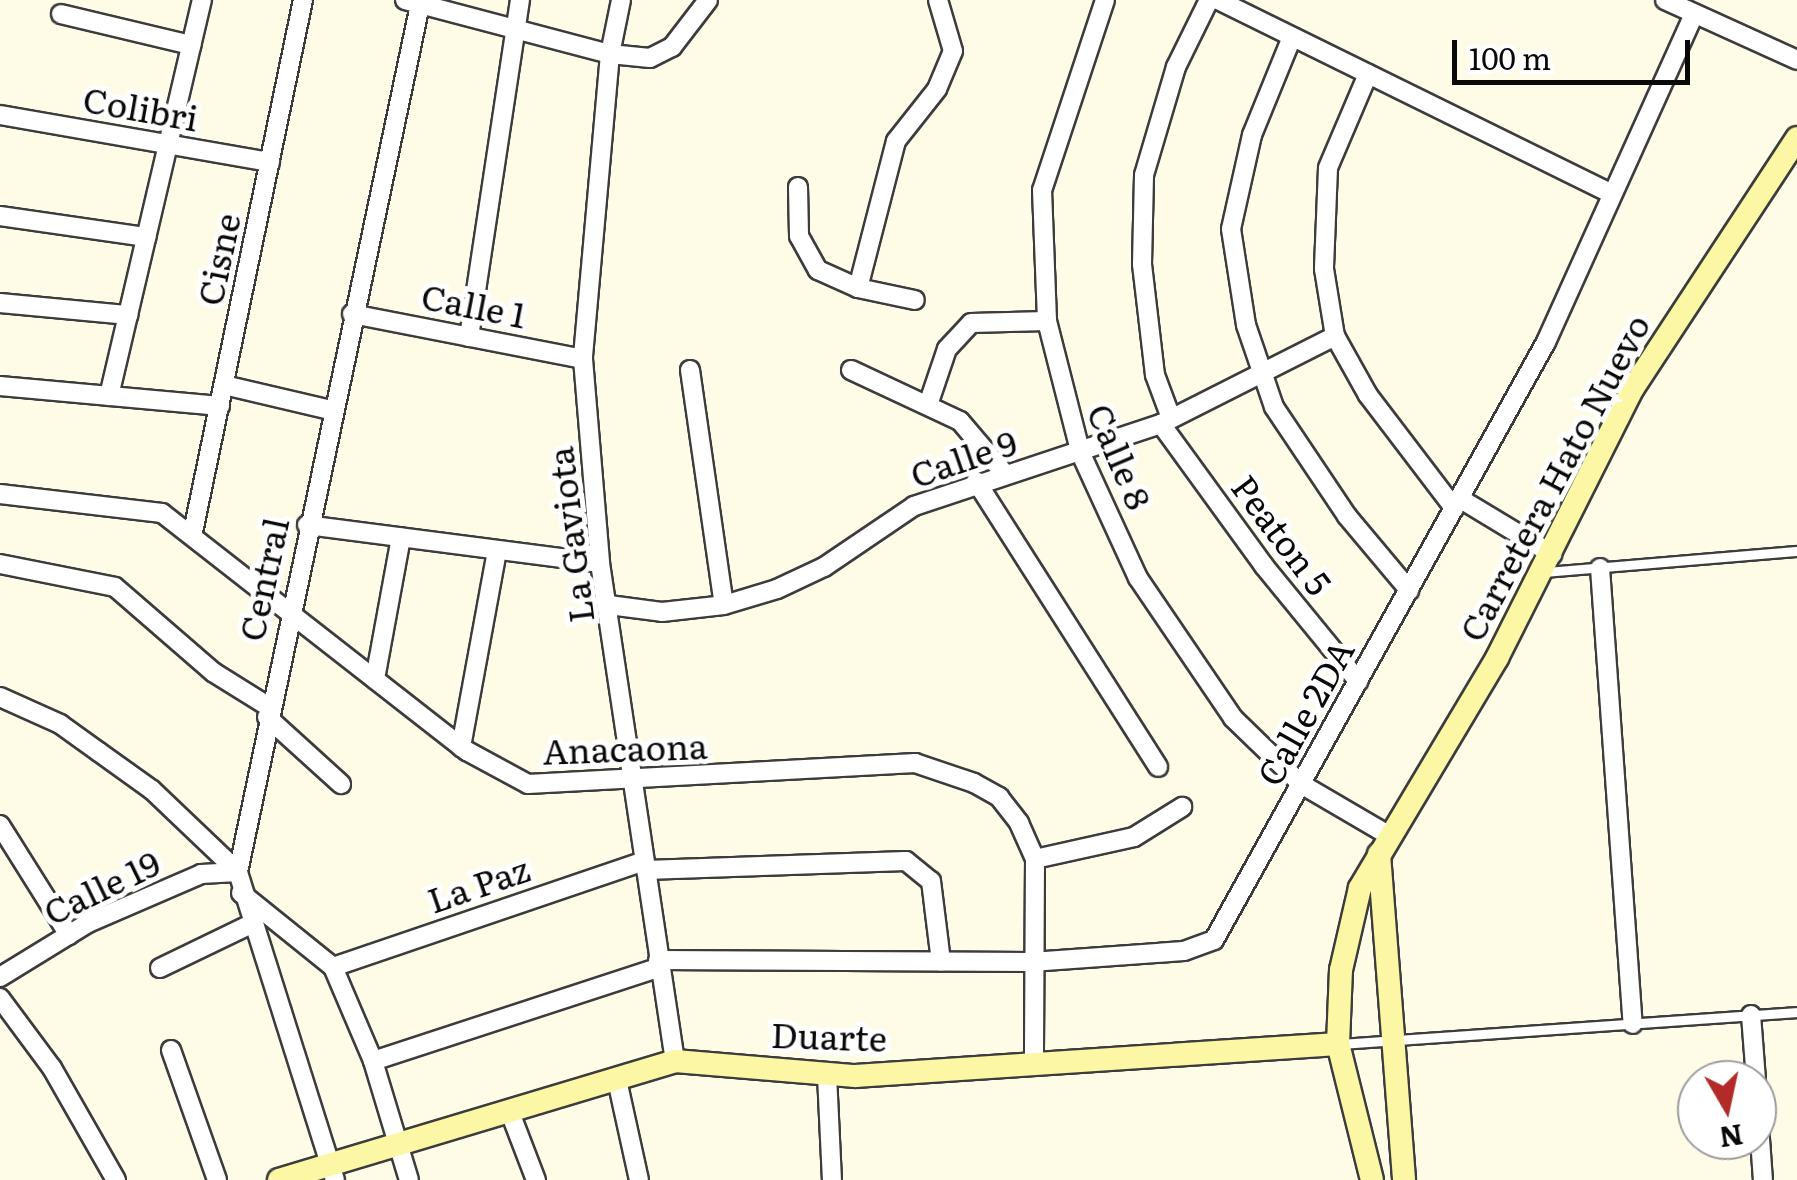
<!DOCTYPE html>
<html>
<head>
<meta charset="utf-8">
<style>
	body { margin:0 }
	#map { position:relative; width:1797px; height:1180px; overflow:hidden; background:#fefbe7; font-family:Literata,serif }
	div>[style] { position:absolute }
	.roads { filter:drop-shadow(2px 0 #3c3c3c) drop-shadow(-2px 0 #3c3c3c) drop-shadow(0 2px #3c3c3c) drop-shadow(0 -2px #3c3c3c) }
	.lane>* { height:9px; margin:-4.5px; padding:0 4.5px; transform-origin:4.5px; border-radius:4.5px; background:#fff }
	.street>* { height:18px; margin:-9px; padding:0 9px; transform-origin:9px; border-radius:9px; background:#fff }
	.secondary>* { height:22px; margin:-11px; padding:0 11px; transform-origin:11px; border-radius:11px; background:#fbf7a5 }
	span { translate:-50% -50%; white-space:nowrap; text-align:center; line-height:1.15; -webkit-text-stroke:10px #fff; paint-order:stroke }
	.street-label { font-size:35px; color:#090909 }
	.north { position:absolute; left:1677px; top:1060px; width:100px; height:100px; box-sizing:border-box; background:#fff; border:2px solid #9d9d9d; border-radius:50%; rotate:171deg; font-size:28px; font-weight:700; line-height:40px; text-align:center; color:#090909 }
	.north::after { content:''; display:block; margin:auto; width:35px; height:45px; background:#b22b29; clip-path:polygon(50% 0,100% 100%,50% 72%,0 100%) }
	.scale { position:absolute; left:1452px; top:40px; width:238px; height:45px; box-sizing:border-box; border:5px solid #090909; border-top:0; padding-left:12px; font-size:30px; line-height:35px; white-space:nowrap; color:#090909; -webkit-text-stroke:8px #fff; paint-order:stroke }
</style>
</head>
<body>
<div id="map">
	<div class="roads">
		<div class="lane">
			<i style="left:1545px;top:572px;width:253px;rotate:-4.8deg"></i>
			<i style="left:1341px;top:1044px;width:457px;rotate:-4deg"></i>
		</div>
		<div class="street">
			<i style="left:405px;top:0;width:212px;rotate:14.8deg"></i>
			<i style="left:610px;top:54px;width:40px;rotate:5.7deg"></i>
			<i style="left:650px;top:58px;width:25px;rotate:-27deg"></i>
			<i style="left:672px;top:47px;width:59px;rotate:-52.5deg"></i>
			<i style="left:621px;top:0;width:55px;rotate:101.5deg"></i>
			<i style="left:610px;top:54px;width:306px;rotate:95.1deg"></i>
			<i style="left:583px;top:359px;width:205px;rotate:85.2deg"></i>
			<i style="left:600px;top:563px;width:504px;rotate:81.44deg"></i>
			<i style="left:1105px;top:0;width:200px;rotate:108.3deg"></i>
			<i style="left:1042px;top:190px;width:131px;rotate:87.8deg"></i>
			<i style="left:1047px;top:321px;width:137px;rotate:75.7deg"></i>
			<i style="left:1081px;top:454px;width:136px;rotate:65.3deg"></i>
			<i style="left:1138px;top:578px;width:169px;rotate:55.8deg"></i>
			<i style="left:1233px;top:718px;width:95px;rotate:44.1deg"></i>
			<i style="left:1301px;top:784px;width:103px;rotate:30.3deg"></i>
			<i style="left:1218px;top:0;width:439px;rotate:26.2deg"></i>
			<i style="left:1665px;top:0;width:145px;rotate:24.4deg"></i>
			<i style="left:61px;top:14px;width:134px;rotate:13.4deg"></i>
			<i style="left:1292px;top:37px;width:106px;rotate:112.2deg"></i>
			<i style="left:1252px;top:135px;width:96px;rotate:102.6deg"></i>
			<i style="left:1231px;top:229px;width:97px;rotate:81.1deg"></i>
			<i style="left:1246px;top:325px;width:87px;rotate:71.1deg"></i>
			<i style="left:1274px;top:407px;width:131px;rotate:56.2deg"></i>
			<i style="left:1347px;top:516px;width:97px;rotate:50deg"></i>
			<i style="left:1368px;top:74px;width:102px;rotate:113.1deg"></i>
			<i style="left:1328px;top:168px;width:101px;rotate:92.3deg"></i>
			<i style="left:1324px;top:269px;width:68px;rotate:80.7deg"></i>
			<i style="left:1335px;top:336px;width:68px;rotate:60.8deg"></i>
			<i style="left:1368px;top:395px;width:142px;rotate:52.7deg"></i>
			<i style="left:0;top:115px;width:274px;rotate:9.9deg"></i>
			<i style="left:798px;top:187px;width:49px;rotate:88.8deg"></i>
			<i style="left:799px;top:236px;width:39px;rotate:61deg"></i>
			<i style="left:818px;top:270px;width:44px;rotate:24.2deg"></i>
			<i style="left:858px;top:288px;width:58px;rotate:11.9deg"></i>
			<i style="left:0;top:216px;width:148px;rotate:8.2deg"></i>
			<i style="left:858px;top:288px;width:152px;rotate:-75.5deg"></i>
			<i style="left:896px;top:141px;width:66px;rotate:-51.7deg"></i>
			<i style="left:937px;top:89px;width:41px;rotate:-67.2deg"></i>
			<i style="left:953px;top:51px;width:53px;rotate:-106.4deg"></i>
			<i style="left:0;top:303px;width:129px;rotate:5.4deg"></i>
			<i style="left:352px;top:314px;width:235px;rotate:11deg"></i>
			<i style="left:469px;top:337px;width:341px;rotate:-81.4deg"></i>
			<i style="left:690px;top:370px;width:237px;rotate:81.8deg"></i>
			<i style="left:851px;top:370px;width:120px;rotate:25.1deg"></i>
			<i style="left:960px;top:421px;width:70px;rotate:49.7deg"></i>
			<i style="left:224px;top:385px;width:110px;rotate:13.2deg"></i>
			<i style="left:0;top:386px;width:221px;rotate:5.2deg"></i>
			<i style="left:109px;top:396px;width:407px;rotate:-76.8deg"></i>
			<i style="left:928px;top:405px;width:59px;rotate:-71.3deg"></i>
			<i style="left:947px;top:349px;width:35px;rotate:-47deg"></i>
			<i style="left:971px;top:323px;width:76px;rotate:-1.5deg"></i>
			<i style="left:1171px;top:418px;width:46px;rotate:-110.4deg"></i>
			<i style="left:1155px;top:375px;width:112px;rotate:-96.7deg"></i>
			<i style="left:1142px;top:264px;width:89px;rotate:-88.7deg"></i>
			<i style="left:1144px;top:175px;width:113px;rotate:-73.5deg"></i>
			<i style="left:1176px;top:67px;width:75px;rotate:-63.8deg"></i>
			<i style="left:1161px;top:424px;width:175px;rotate:54deg"></i>
			<i style="left:1264px;top:566px;width:149px;rotate:50.7deg"></i>
			<i style="left:976px;top:481px;width:339px;rotate:57.5deg"></i>
			<i style="left:0;top:494px;width:163px;rotate:6.7deg"></i>
			<i style="left:162px;top:513px;width:387px;rotate:38deg"></i>
			<i style="left:467px;top:751px;width:69px;rotate:28.4deg"></i>
			<i style="left:528px;top:784px;width:388px;rotate:-3.1deg"></i>
			<i style="left:915px;top:763px;width:62px;rotate:18.7deg"></i>
			<i style="left:974px;top:783px;width:29px;rotate:29deg"></i>
			<i style="left:999px;top:797px;width:33px;rotate:52deg"></i>
			<i style="left:1019px;top:823px;width:39px;rotate:66deg"></i>
			<i style="left:1035px;top:859px;width:205px;rotate:90.3deg"></i>
			<i style="left:1459px;top:498px;width:109px;rotate:31.1deg"></i>
			<i style="left:307px;top:525px;width:295px;rotate:7.4deg"></i>
			<i style="left:193px;top:532px;width:543px;rotate:-78.32deg"></i>
			<i style="left:0;top:564px;width:117px;rotate:11.3deg"></i>
			<i style="left:115px;top:587px;width:130px;rotate:40.9deg"></i>
			<i style="left:213px;top:672px;width:66px;rotate:32deg"></i>
			<i style="left:1600px;top:568px;width:457px;rotate:85.9deg"></i>
			<i style="left:609px;top:605px;width:53px;rotate:7.5deg"></i>
			<i style="left:662px;top:612px;width:62px;rotate:-6.4deg"></i>
			<i style="left:724px;top:605px;width:55px;rotate:-16.8deg"></i>
			<i style="left:777px;top:589px;width:52px;rotate:-25.1deg"></i>
			<i style="left:824px;top:567px;width:109px;rotate:-34.1deg"></i>
			<i style="left:914px;top:506px;width:260px;rotate:-18.4deg"></i>
			<i style="left:1161px;top:424px;width:195px;rotate:-26.8deg"></i>
			<i style="left:375px;top:679px;width:144px;rotate:-79.6deg"></i>
			<i style="left:0;top:697px;width:66px;rotate:24.2deg"></i>
			<i style="left:60px;top:724px;width:48px;rotate:35.7deg"></i>
			<i style="left:99px;top:752px;width:65px;rotate:35.6deg"></i>
			<i style="left:152px;top:790px;width:119px;rotate:43.6deg"></i>
			<i style="left:267px;top:717px;width:100px;rotate:42.2deg"></i>
			<i style="left:461px;top:747px;width:200px;rotate:-79.6deg"></i>
			<i style="left:0;top:825px;width:130px;rotate:57.9deg"></i>
			<i style="left:1035px;top:859px;width:101px;rotate:-12.5deg"></i>
			<i style="left:1134px;top:837px;width:57px;rotate:-32deg"></i>
			<i style="left:646px;top:870px;width:260px;rotate:-2deg"></i>
			<i style="left:906px;top:861px;width:32px;rotate:39deg"></i>
			<i style="left:931px;top:881px;width:81px;rotate:82.9deg"></i>
			<i style="left:241px;top:893px;width:118px;rotate:38.8deg"></i>
			<i style="left:333px;top:967px;width:102px;rotate:66.9deg"></i>
			<i style="left:373px;top:1061px;width:124px;rotate:73.2deg"></i>
			<i style="left:658px;top:960px;width:373px;rotate:0.3deg"></i>
			<i style="left:1031px;top:962px;width:153px;rotate:-4.1deg"></i>
			<i style="left:1184px;top:951px;width:32px;rotate:-20deg"></i>
			<i style="left:1214px;top:940px;width:684px;rotate:-60.96deg"></i>
			<i style="left:1546px;top:342px;width:360px;rotate:-65.7deg"></i>
			<i style="left:333px;top:967px;width:329px;rotate:-18.8deg"></i>
			<i style="left:160px;top:968px;width:101px;rotate:-25.8deg"></i>
			<i style="left:0;top:977px;width:103px;rotate:-31.5deg"></i>
			<i style="left:88px;top:923px;width:123px;rotate:-23.4deg"></i>
			<i style="left:201px;top:874px;width:37px;rotate:-3deg"></i>
			<i style="left:0;top:998px;width:87px;rotate:53.4deg"></i>
			<i style="left:52px;top:1068px;width:129px;rotate:60.3deg"></i>
			<i style="left:1751px;top:1015px;width:65px;rotate:85.6deg"></i>
			<i style="left:171px;top:1050px;width:138px;rotate:70.5deg"></i>
			<i style="left:373px;top:1061px;width:302px;rotate:-18.1deg"></i>
			<i style="left:827px;top:1075px;width:105px;rotate:87.3deg"></i>
			<i style="left:617px;top:1080px;width:102px;rotate:77.6deg"></i>
			<i style="left:1757px;top:1097px;width:83px;rotate:85.9deg"></i>
			<i style="left:511px;top:1115px;width:70px;rotate:69deg"></i>
			<i style="left:335px;top:1180px;width:323px;rotate:-107.5deg"></i>
			<i style="left:238px;top:872px;width:891px;rotate:-78.15deg"></i>
		</div>
		<div class="secondary">
			<i style="left:1379px;top:854px;width:327px;rotate:85.6deg"></i>
			<i style="left:279px;top:1180px;width:413px;rotate:-16.7deg"></i>
			<i style="left:675px;top:1061px;width:181px;rotate:4.8deg"></i>
			<i style="left:855px;top:1076px;width:484px;rotate:-3.8deg"></i>
			<i style="left:1372px;top:1180px;width:140px;rotate:-104deg"></i>
			<i style="left:1338px;top:1044px;width:74px;rotate:-87.7deg"></i>
			<i style="left:1341px;top:970px;width:84px;rotate:-77deg"></i>
			<i style="left:1360px;top:888px;width:268px;rotate:-59.2deg"></i>
			<i style="left:1497px;top:658px;width:302px;rotate:-63.3deg"></i>
			<i style="left:1633px;top:388px;width:299px;rotate:-56.7deg"></i>
		</div>
	</div>
	<div class="street-label">
		<span style="left:141px;top:107px;rotate:10deg">Colibri</span>
		<span style="left:217px;top:259px;rotate:-78deg">Cisne</span>
		<span style="left:474px;top:304px;rotate:11deg">Calle 1</span>
		<span style="left:1121px;top:456px;rotate:67deg">Calle 8</span>
		<span style="left:963px;top:457px;rotate:-19deg">Calle 9</span>
		<span style="left:1553px;top:477px;rotate:-62deg">Carretera Hato Nuevo</span>
		<span style="left:1283px;top:534px;rotate:53deg">Peaton 5</span>
		<span style="left:569px;top:535px;rotate:-97deg">La Gaviota</span>
		<span style="left:262px;top:579px;rotate:-78deg">Central</span>
		<span style="left:1304px;top:712px;rotate:-61deg">Calle 2DA</span>
		<span style="left:625px;top:747px;rotate:-2deg">Anacaona</span>
		<span style="left:478px;top:883px;rotate:-19deg">La Paz</span>
		<span style="left:101px;top:886px;rotate:-26deg">Calle 19</span>
		<span style="left:829px;top:1035px;rotate:2deg">Duarte</span>
	</div>
	<div class="north">N</div>
	<div class="scale">100 m</div>
</div>
</body>
</html>
